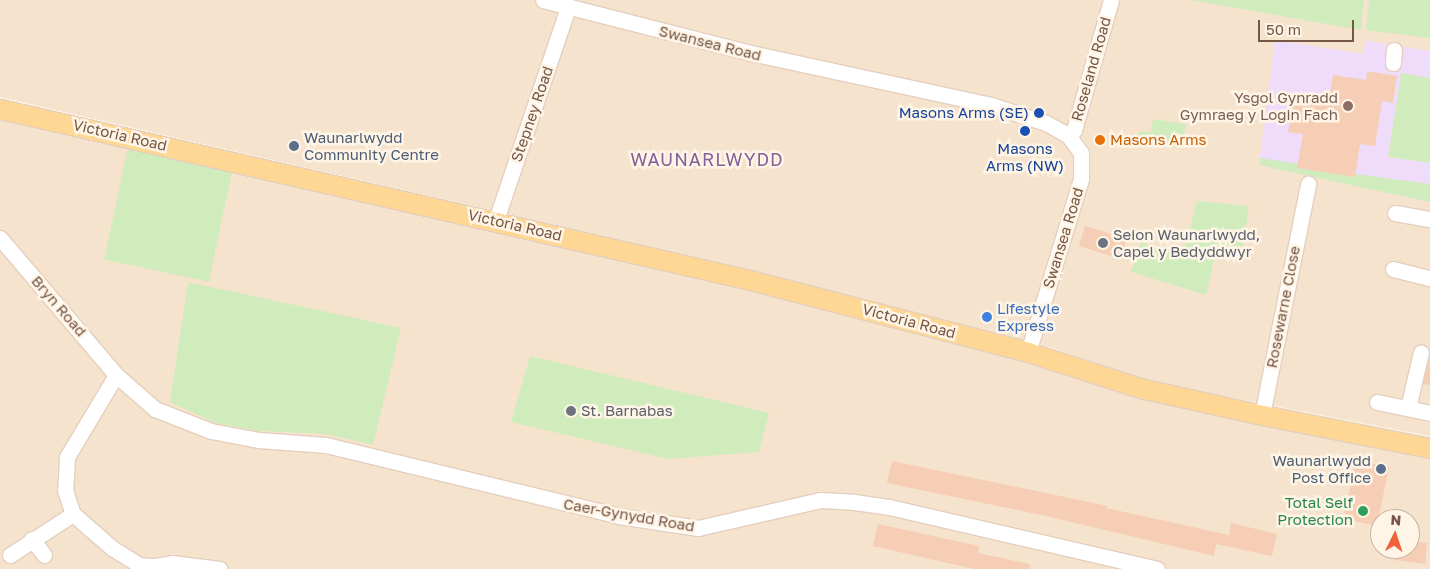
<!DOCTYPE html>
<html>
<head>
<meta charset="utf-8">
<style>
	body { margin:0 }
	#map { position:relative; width:1430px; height:569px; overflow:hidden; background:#fef2df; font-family:"Golos Text",sans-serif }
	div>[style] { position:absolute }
	.residential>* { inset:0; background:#f6e3cd }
	.education>* { inset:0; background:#efdcfa }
	.green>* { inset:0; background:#d0ecbd; transform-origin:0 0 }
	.building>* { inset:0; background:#f5ceb5; transform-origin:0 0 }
	.roads { filter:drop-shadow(1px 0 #e4cfbe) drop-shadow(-1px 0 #e4cfbe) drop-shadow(0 1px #e4cfbe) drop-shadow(0 -1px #e4cfbe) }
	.minor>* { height:15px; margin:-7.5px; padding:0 7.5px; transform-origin:7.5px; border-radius:7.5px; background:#fff }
	.major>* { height:19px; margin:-9.5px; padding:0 9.5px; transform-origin:9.5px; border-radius:9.5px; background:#ffd795 }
	.dots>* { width:14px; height:14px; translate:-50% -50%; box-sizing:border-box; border:2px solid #fff5e7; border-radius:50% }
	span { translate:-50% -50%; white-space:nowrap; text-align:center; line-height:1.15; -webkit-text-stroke:5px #fff5e7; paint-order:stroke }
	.street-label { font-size:15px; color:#765645 }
	.education-label { font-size:15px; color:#785e54 }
	.right { translate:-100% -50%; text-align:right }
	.transit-label { font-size:15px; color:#164399 }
	.service-label { font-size:15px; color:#4e5e75 }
	.left { translate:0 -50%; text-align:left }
	.food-label { font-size:15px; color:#c56008 }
	.worship-label { font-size:15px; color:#5b616d }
	.shop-label { font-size:15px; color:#366cbe }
	.leisure-label { font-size:15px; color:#27864d }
	.quarter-label { font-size:18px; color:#86609a; letter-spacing:1px }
	.north { position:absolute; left:1370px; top:509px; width:50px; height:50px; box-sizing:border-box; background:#fff5e7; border:1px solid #c8b5a6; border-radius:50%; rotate:4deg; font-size:14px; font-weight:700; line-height:20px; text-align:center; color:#765645 }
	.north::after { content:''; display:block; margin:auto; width:18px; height:22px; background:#f1623b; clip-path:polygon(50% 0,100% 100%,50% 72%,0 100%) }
	.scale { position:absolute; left:1258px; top:20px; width:96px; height:22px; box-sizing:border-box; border:2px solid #765645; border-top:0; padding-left:6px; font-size:15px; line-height:18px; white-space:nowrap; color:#765645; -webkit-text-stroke:4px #fff5e7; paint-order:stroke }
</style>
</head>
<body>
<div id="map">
	<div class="residential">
		<i style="clip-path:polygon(0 0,1430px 0,1430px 436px,1147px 381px,1050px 347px,494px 211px,0 97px)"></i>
		<i style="clip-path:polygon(evenodd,0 112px,566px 242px,1430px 453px,1430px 569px,0 569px,0 112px,1380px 519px,1410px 519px,1410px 549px,1380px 549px,1380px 519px)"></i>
	</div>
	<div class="education">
		<i style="clip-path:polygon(1275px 40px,1363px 54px,1366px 41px,1430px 51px,1430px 202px,1259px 165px)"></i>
	</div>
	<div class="green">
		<i style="clip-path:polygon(1191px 0,1364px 0,1361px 30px)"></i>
		<i style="clip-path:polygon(1369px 0,1430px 0,1430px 38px,1366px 30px)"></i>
		<i style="clip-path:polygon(1401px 73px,1430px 78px,1430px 163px,1388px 157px)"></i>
		<i style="clip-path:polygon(1153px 119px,1186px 124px,1182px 148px,1137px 145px,1139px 132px,1151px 132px)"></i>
		<i style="left:128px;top:147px;width:107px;height:115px;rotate:12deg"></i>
		<i style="clip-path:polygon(1260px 158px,1298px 164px,1297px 168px,1354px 177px,1355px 174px,1430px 184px,1430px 202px,1259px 165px)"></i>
		<i style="clip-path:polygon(1197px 201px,1249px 206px,1242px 251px,1218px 243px,1206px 295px,1131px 272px,1141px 242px,1183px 256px)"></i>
		<i style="clip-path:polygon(188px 282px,401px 328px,373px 445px,326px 434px,260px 431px,216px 423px,170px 402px)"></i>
		<i style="clip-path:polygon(530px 356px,769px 413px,759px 452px,668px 459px,511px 422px)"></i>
	</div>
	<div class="building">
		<i style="clip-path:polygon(1367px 71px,1397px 76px,1393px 103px,1382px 101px,1375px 146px,1360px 144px,1355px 177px,1297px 168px,1303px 134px,1288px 132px,1294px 94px,1329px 99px,1333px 75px,1366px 80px)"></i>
		<i style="left:1085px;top:226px;width:44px;height:21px;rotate:17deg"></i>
		<i style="clip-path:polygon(1430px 355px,1430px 385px,1423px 384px)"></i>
		<i style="left:1356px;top:460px;width:34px;height:60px;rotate:12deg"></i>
		<i style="clip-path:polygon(892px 461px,1084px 501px,1107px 506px,1106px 508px,1229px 535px,1231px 523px,1277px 534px,1272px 556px,1216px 544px,1214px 556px,1046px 516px,887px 483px)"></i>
		<i style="clip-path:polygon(878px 524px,979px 546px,978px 553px,1030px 564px,1030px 569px,974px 569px,873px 546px)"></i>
		<i style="clip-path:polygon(1410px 541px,1427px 543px,1425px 564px,1394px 560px,1395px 549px,1410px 549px)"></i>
	</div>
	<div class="roads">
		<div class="minor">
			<i style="left:543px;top:0;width:215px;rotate:14.3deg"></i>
			<i style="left:751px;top:53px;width:246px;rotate:12.2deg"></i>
			<i style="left:991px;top:105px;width:58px;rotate:18.1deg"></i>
			<i style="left:1046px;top:123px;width:25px;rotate:29deg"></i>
			<i style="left:1068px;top:135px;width:22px;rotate:54deg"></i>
			<i style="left:1081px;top:153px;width:26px;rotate:90deg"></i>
			<i style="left:1081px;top:179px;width:181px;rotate:107deg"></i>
			<i style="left:1393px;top:63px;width:13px;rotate:-86deg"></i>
			<i style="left:1068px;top:135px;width:8px;rotate:-40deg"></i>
			<i style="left:1074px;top:130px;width:135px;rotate:-74.1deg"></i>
			<i style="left:1395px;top:213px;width:36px;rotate:10deg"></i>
			<i style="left:496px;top:220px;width:225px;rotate:-71.3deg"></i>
			<i style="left:0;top:238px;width:180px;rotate:49.7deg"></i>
			<i style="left:116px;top:375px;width:52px;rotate:41.1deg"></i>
			<i style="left:155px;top:409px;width:60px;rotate:21.4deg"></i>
			<i style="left:211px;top:431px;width:49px;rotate:10.6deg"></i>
			<i style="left:259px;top:440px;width:67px;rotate:4.3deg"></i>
			<i style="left:326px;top:445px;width:301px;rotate:13.6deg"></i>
			<i style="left:619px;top:516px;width:80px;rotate:8.6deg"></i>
			<i style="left:698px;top:528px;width:125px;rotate:-12.9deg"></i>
			<i style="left:820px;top:500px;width:34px;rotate:3deg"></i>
			<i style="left:854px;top:502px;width:35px;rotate:8deg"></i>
			<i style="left:889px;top:507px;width:275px;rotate:13deg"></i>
			<i style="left:1393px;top:269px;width:38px;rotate:14deg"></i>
			<i style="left:116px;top:375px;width:96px;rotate:120.9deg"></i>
			<i style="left:67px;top:457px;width:33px;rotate:93deg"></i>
			<i style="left:65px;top:490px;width:25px;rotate:72deg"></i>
			<i style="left:73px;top:514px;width:52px;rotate:41.1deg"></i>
			<i style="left:112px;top:548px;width:32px;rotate:32deg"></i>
			<i style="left:139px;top:565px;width:16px;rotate:4deg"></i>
			<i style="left:155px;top:566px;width:17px;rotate:-10deg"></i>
			<i style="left:172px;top:563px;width:48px;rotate:7.1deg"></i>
			<i style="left:1377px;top:402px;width:54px;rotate:11.7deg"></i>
			<i style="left:1408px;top:408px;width:57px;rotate:-76.9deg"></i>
			<i style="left:1262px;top:415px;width:236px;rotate:-78.7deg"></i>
			<i style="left:32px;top:539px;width:20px;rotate:53deg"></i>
			<i style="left:10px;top:555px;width:75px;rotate:-33.1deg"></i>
		</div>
		<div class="major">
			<i style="left:0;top:109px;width:769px;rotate:12.84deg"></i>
			<i style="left:750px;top:280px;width:287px;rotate:14.5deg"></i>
			<i style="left:1028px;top:352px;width:118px;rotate:17.8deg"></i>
			<i style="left:1140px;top:388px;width:125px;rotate:12.5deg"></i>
			<i style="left:1262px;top:415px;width:171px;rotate:11.1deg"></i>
		</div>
	</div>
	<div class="dots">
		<i style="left:1348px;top:106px;background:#8d6e63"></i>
		<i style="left:1039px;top:113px;background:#1a4fb4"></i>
		<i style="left:1025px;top:131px;background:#1a4fb4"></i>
		<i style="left:1100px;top:140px;background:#e8710a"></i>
		<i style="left:294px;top:146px;background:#5c6f8a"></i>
		<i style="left:1103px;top:243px;background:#6b7280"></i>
		<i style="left:987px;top:317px;background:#3f7fe0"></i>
		<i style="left:571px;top:411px;background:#6b7280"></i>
		<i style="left:1381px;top:469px;background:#5c6f8a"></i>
		<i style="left:1363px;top:511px;background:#2e9e5b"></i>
	</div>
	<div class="street-label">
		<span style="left:710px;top:43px;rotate:14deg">Swansea Road</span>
		<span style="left:1091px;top:69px;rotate:-74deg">Roseland Road</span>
		<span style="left:532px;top:114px;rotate:-71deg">Stepney Road</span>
		<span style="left:120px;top:135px;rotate:13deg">Victoria Road</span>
		<span style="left:515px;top:225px;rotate:13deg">Victoria Road</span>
		<span style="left:1063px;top:238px;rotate:-73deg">Swansea Road</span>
		<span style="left:59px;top:306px;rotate:49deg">Bryn Road</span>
		<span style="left:1283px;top:307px;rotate:-79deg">Rosewarne Close</span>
		<span style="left:909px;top:321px;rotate:15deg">Victoria Road</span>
		<span style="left:629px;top:515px;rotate:10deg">Caer-Gynydd Road</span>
	</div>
	<div class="education-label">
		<span class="right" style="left:1338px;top:106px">Ysgol Gynradd<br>Gymraeg y Login Fach</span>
	</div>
	<div class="transit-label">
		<span class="right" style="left:1029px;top:113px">Masons Arms (SE)</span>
		<span style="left:1025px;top:157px">Masons<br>Arms (NW)</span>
	</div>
	<div class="service-label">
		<span class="left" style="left:304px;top:146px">Waunarlwydd<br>Community Centre</span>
		<span class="right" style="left:1371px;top:469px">Waunarlwydd<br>Post Office</span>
	</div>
	<div class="food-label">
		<span class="left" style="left:1110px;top:140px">Masons Arms</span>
	</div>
	<div class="worship-label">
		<span class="left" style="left:1113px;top:243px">Seion Waunarlwydd,<br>Capel y Bedyddwyr</span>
		<span class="left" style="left:581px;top:411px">St. Barnabas</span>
	</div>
	<div class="shop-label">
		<span class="left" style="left:997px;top:317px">Lifestyle<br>Express</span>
	</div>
	<div class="leisure-label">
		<span class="right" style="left:1353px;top:511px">Total Self<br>Protection</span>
	</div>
	<div class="quarter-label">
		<span style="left:707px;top:159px">WAUNARLWYDD</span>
	</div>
	<div class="north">N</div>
	<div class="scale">50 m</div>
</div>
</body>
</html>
